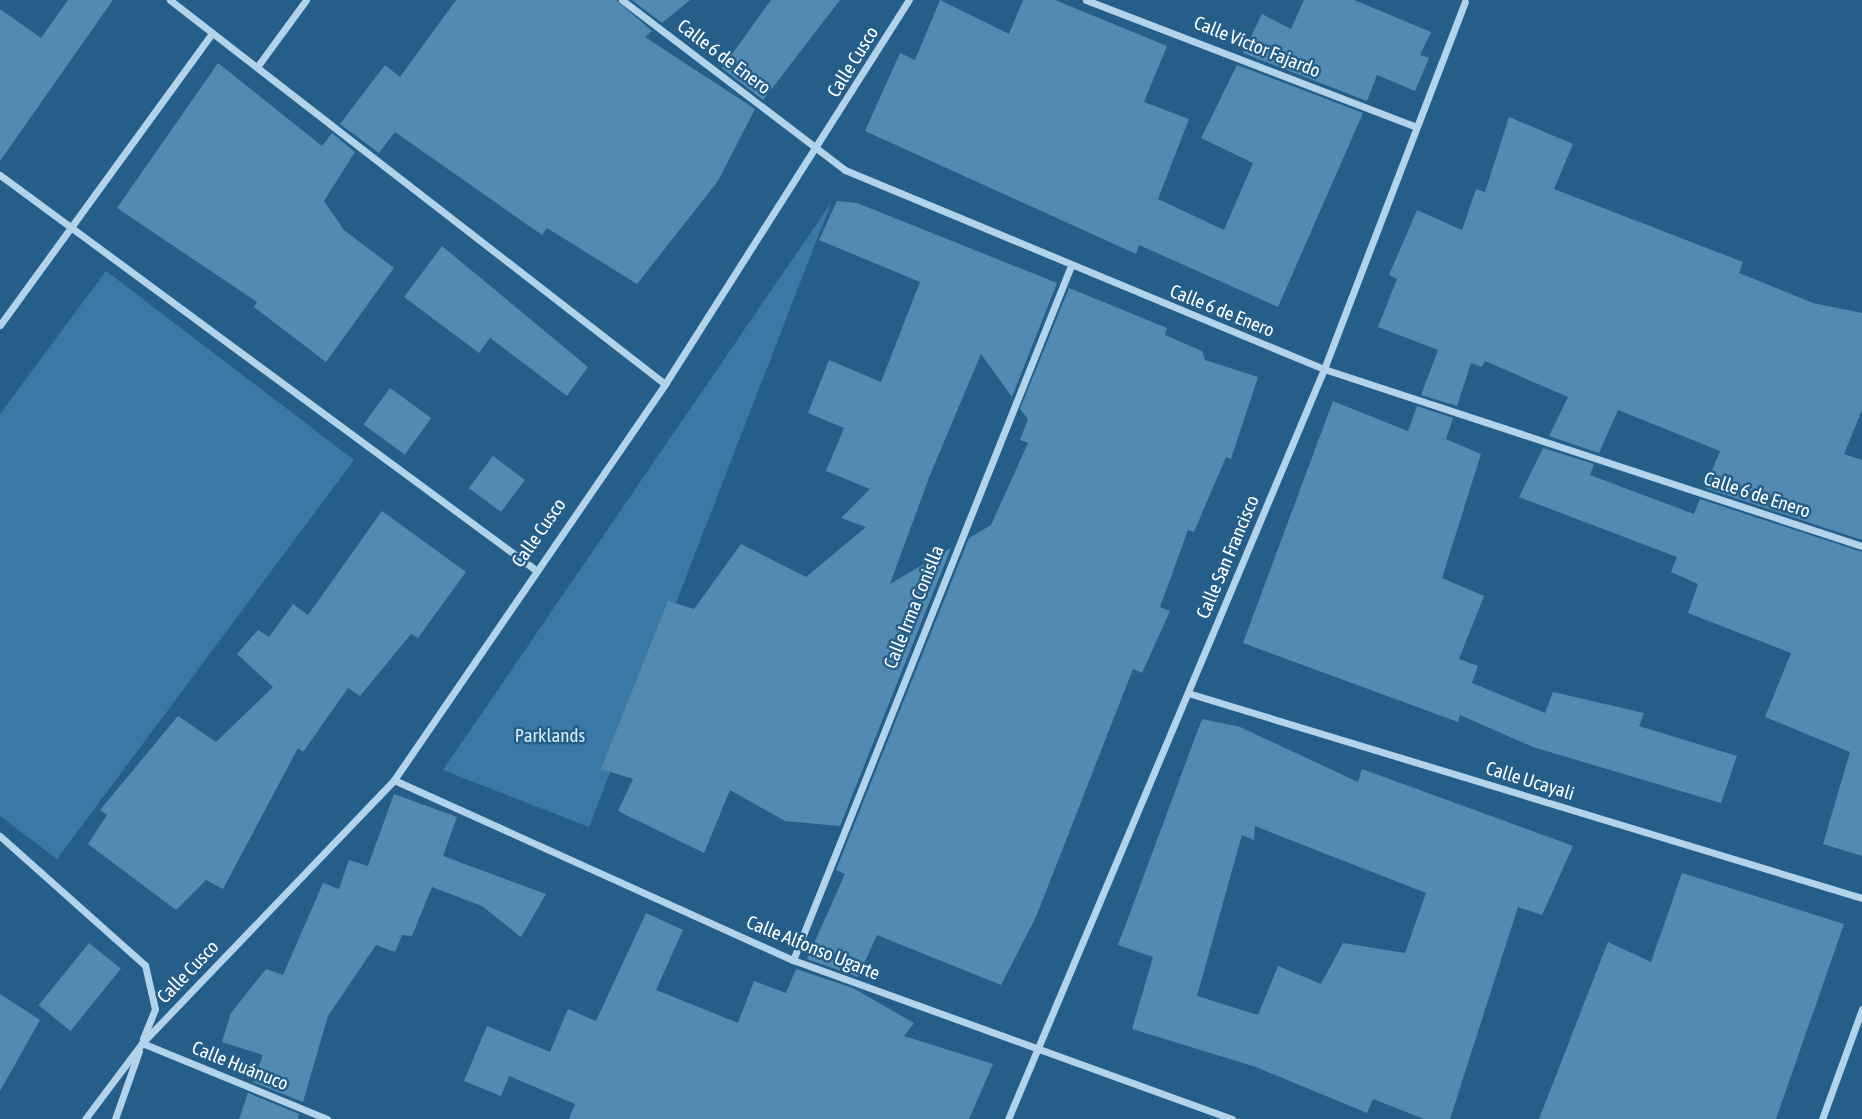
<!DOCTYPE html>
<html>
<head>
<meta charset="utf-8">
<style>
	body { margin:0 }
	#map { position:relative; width:1862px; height:1119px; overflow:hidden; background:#255f89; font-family:"Asap Condensed",sans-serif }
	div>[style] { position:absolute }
	.green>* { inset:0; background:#3a79a6 }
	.building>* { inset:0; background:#528ab2; transform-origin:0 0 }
	.minor>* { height:7px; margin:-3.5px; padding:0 3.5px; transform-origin:3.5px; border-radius:3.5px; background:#b2d3e9 }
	span { translate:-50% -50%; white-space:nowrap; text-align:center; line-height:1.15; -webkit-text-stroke:5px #255f89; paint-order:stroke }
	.street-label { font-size:19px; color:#fff }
	.park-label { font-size:19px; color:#d6eaf7 }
</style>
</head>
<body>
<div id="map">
	<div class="green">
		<i style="clip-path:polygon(831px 203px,589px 827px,443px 770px)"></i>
		<i style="clip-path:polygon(106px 271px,354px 460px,57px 859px,0 816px,0 414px)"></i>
	</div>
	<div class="building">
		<i style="clip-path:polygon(68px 0,113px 0,0 161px,0 9px,41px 38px)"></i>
		<i style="clip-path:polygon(456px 0,616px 0,652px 31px,645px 37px,755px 109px,718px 181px,637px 284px,547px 228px,542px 235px,395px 132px,379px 153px,340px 124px,385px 65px,400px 77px)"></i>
		<i style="clip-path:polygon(632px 0,690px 0,662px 23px)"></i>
		<i style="clip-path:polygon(771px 0,840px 0,763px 100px,722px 68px)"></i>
		<i style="clip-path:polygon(940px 0,1009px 34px,1023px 0,1055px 0,1167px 46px,1144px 102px,1189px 119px,1158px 199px,1224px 230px,1253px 163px,1201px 138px,1237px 65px,1363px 113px,1278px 307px,1139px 245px,1136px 254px,865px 131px,900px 53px,915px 60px)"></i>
		<i style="clip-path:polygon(1304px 0,1354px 0,1431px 32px,1420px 55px,1429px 58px,1415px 91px,1377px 75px,1367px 101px,1243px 53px,1262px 14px,1291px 29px)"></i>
		<i style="clip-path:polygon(218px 63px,322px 146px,332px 133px,355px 152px,324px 201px,344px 230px,394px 268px,326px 362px,254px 307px,257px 302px,117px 208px)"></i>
		<i style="clip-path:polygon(1509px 117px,1573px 144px,1554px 189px,1743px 262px,1739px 273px,1813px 303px,1862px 313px,1862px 410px,1844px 454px,1862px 460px,1862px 540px,1705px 488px,1720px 451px,1618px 410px,1599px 453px,1549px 436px,1568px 397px,1485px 361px,1482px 367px,1471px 363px,1457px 406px,1421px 395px,1438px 350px,1378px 327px,1397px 279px,1389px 275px,1417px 210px,1462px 230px,1476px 189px,1485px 192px)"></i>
		<i style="clip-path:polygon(837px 201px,857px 203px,1057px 283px,1012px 397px,981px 354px,930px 475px,890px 584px,951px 548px,840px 826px,785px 821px,730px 790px,704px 853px,618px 811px,633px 779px,601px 769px,668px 601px,694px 609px,741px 544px,806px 577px,866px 527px,841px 518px,870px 489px,826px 471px,844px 428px,808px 413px,829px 360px,881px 382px,920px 282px,819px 240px)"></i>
		<i style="clip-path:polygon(442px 246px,588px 367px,567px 396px,490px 338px,479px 353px,404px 297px)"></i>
		<i style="clip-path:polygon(1069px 288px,1167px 328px,1165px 335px,1202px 351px,1205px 360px,1258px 377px,1231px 459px,1226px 457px,1194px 532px,1188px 530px,1160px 607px,1170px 611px,1142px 673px,1133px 669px,1036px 917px,1001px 985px,877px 935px,858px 977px,807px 959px,845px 874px,836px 870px,969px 538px,991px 525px,1028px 443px,1020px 440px,1028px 419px,1020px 409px)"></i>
		<i style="left:390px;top:388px;width:51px;height:45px;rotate:36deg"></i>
		<i style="clip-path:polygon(1333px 401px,1408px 431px,1417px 406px,1453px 418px,1446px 439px,1481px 454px,1442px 578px,1484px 596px,1459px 659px,1478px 666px,1472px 683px,1545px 713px,1553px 692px,1644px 713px,1639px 726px,1737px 756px,1721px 803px,1533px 747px,1460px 715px,1458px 722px,1243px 643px)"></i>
		<i style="clip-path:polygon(1543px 448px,1594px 464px,1590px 475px,1694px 514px,1700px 499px,1862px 552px,1862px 856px,1823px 844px,1850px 752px,1765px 717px,1791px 653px,1688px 613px,1698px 584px,1671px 572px,1677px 557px,1519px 497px)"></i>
		<i style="left:493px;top:456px;width:40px;height:40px;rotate:37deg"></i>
		<i style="clip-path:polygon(382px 511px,466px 572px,418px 638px,411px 634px,360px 696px,348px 688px,303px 752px,298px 748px,223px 889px,206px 880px,176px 910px,88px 844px,107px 815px,100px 810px,178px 716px,216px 742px,273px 687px,237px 654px,258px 630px,269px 637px,293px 604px,308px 615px)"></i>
		<i style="clip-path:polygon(evenodd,1202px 719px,1240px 727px,1358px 782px,1362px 769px,1573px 846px,1542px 915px,1518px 907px,1450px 1119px,1424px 1119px,1373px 1099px,1367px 1113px,1256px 1067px,1132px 1029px,1153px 957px,1118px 945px,1202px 719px,1255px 826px,1426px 893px,1405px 953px,1343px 943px,1321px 984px,1278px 966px,1258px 1015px,1197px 996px,1242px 835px,1254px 840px,1255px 826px)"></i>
		<i style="clip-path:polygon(394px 794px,457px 817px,443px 856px,546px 894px,521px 937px,482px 906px,432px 887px,412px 936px,402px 935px,395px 952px,376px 945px,328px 1016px,303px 1102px,253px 1082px,263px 1055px,222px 1042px,231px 1013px,266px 969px,283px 975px,323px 883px,339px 889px,349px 860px,368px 866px)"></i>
		<i style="clip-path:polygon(1682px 873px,1844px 924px,1776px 1119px,1539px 1119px,1608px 942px,1651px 962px)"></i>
		<i style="clip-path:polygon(646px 913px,683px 930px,656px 990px,738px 1023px,754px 981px,786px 993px,796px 969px,853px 988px,914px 1023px,904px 1036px,993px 1064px,969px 1119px,569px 1119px,575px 1104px,509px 1076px,501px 1096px,464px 1081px,487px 1026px,550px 1052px,568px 1009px,596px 1021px)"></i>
		<i style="left:89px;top:943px;width:41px;height:80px;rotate:39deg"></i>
		<i style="clip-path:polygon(0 994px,40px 1020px,0 1091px)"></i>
		<i style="clip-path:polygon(248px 1093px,299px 1114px,298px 1119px,239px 1119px)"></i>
	</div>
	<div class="minor">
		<i style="left:170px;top:0;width:626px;rotate:37.8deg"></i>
		<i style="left:622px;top:0;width:280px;rotate:37.3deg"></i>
		<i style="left:845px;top:170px;width:519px;rotate:22.56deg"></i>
		<i style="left:1324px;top:369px;width:566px;rotate:18.21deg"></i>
		<i style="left:1086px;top:0;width:352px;rotate:21deg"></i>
		<i style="left:257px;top:67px;width:83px;rotate:-53.8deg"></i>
		<i style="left:0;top:175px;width:662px;rotate:36.4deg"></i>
		<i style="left:0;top:325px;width:361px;rotate:-54deg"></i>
		<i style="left:1188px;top:693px;width:704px;rotate:16.92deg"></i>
		<i style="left:394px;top:780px;width:438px;rotate:24.3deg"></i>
		<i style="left:793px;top:960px;width:467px;rotate:19.9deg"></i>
		<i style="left:0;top:836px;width:194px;rotate:41.7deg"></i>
		<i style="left:145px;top:965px;width:45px;rotate:77.2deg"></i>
		<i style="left:155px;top:1009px;width:32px;rotate:112deg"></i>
		<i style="left:793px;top:960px;width:745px;rotate:-68.18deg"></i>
		<i style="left:142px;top:1043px;width:200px;rotate:22.3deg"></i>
		<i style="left:85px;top:1119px;width:95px;rotate:-53.1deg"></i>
		<i style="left:142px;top:1043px;width:364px;rotate:-46.2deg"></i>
		<i style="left:394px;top:780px;width:480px;rotate:-55.6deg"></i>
		<i style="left:665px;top:384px;width:455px;rotate:-57.6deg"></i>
		<i style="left:115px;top:1119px;width:72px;rotate:-70.6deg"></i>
		<i style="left:1008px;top:1119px;width:814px;rotate:-67.15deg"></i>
		<i style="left:1324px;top:369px;width:393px;rotate:-69deg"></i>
		<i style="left:1822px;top:1119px;width:117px;rotate:-70deg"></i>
	</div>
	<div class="street-label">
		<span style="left:1257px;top:47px;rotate:22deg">Calle Víctor Fajardo</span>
		<span style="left:724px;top:57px;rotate:37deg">Calle 6 de Enero</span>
		<span style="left:853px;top:62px;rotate:-58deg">Calle Cusco</span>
		<span style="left:1222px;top:311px;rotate:22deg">Calle 6 de Enero</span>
		<span style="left:1757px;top:495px;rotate:18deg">Calle 6 de Enero</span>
		<span style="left:539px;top:533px;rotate:-55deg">Calle Cusco</span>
		<span style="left:1228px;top:557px;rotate:-67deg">Calle San Francisco</span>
		<span style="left:914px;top:607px;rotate:-68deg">Calle Irma Conislla</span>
		<span style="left:1530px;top:781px;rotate:17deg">Calle Ucayali</span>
		<span style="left:813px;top:948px;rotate:22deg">Calle Alfonso Ugarte</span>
		<span style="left:188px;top:972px;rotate:-46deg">Calle Cusco</span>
		<span style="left:240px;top:1066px;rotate:22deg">Calle Huánuco</span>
	</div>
	<div class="park-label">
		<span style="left:550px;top:736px">Parklands</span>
	</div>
</div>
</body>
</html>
